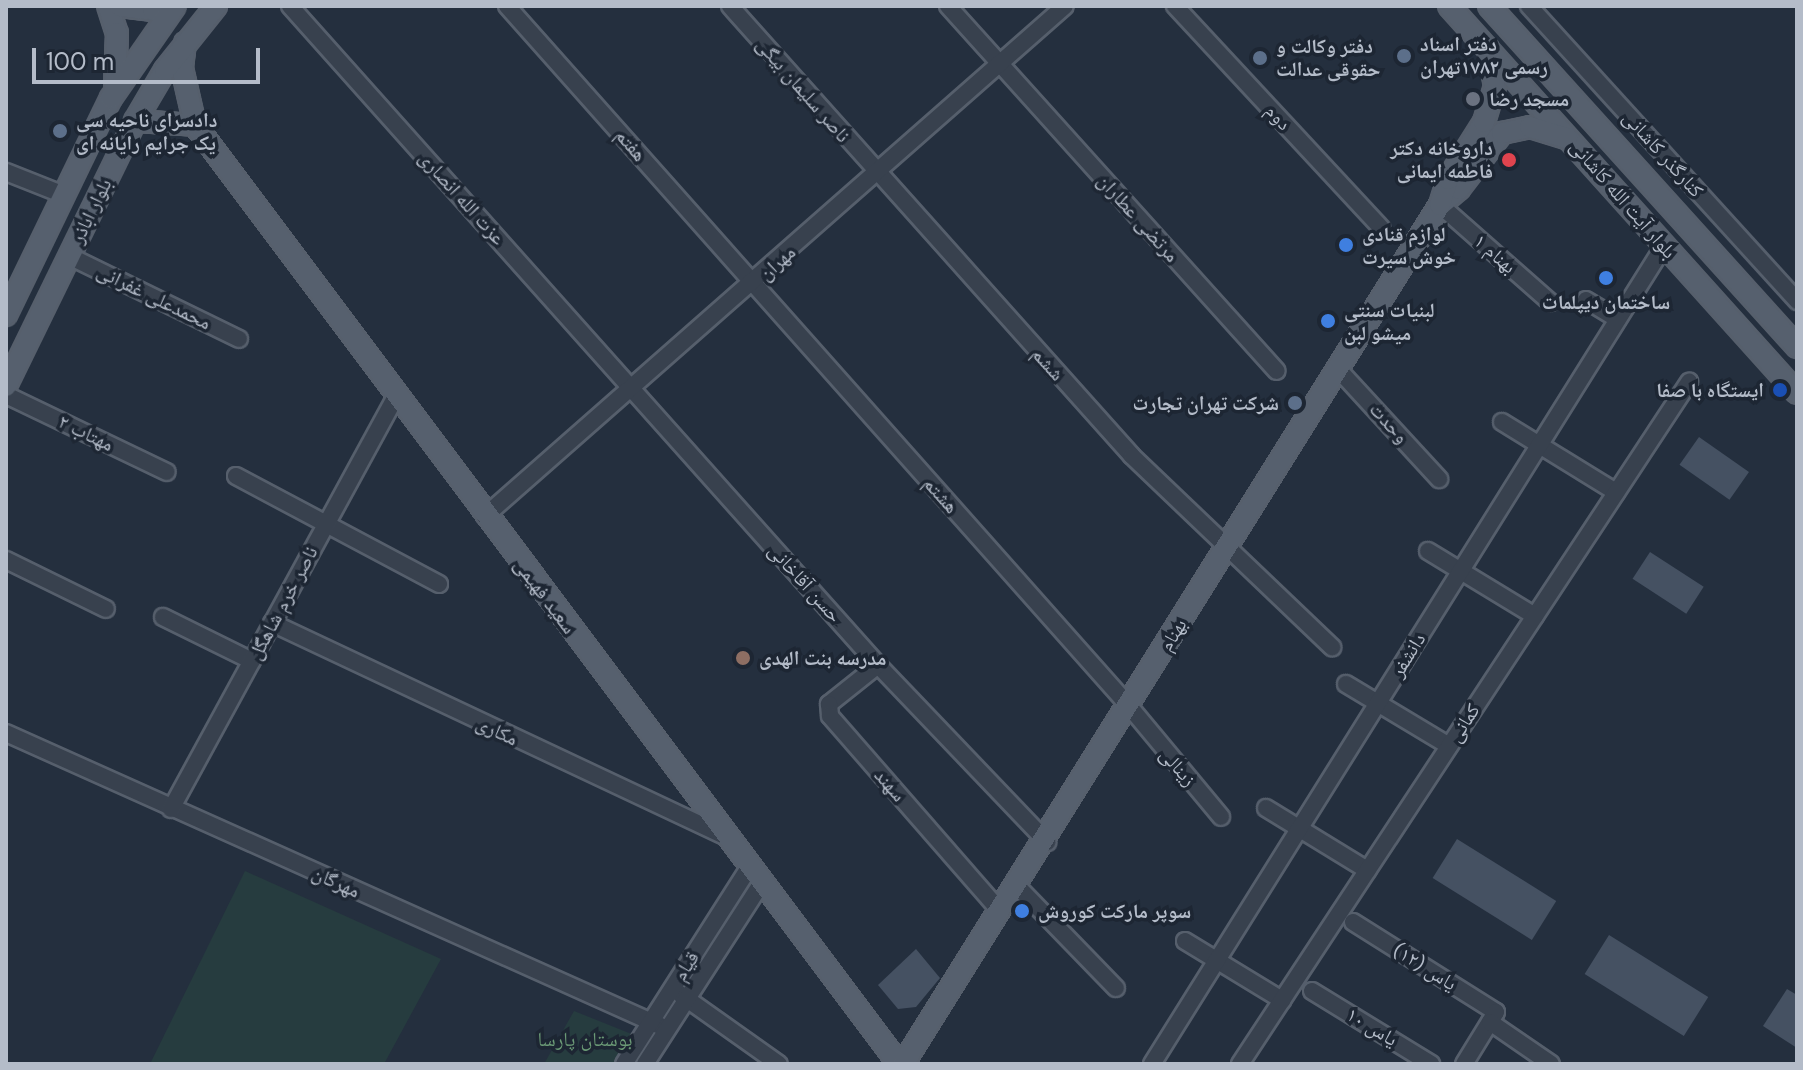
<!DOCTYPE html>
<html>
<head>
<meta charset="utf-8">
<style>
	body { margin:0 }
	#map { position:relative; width:1803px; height:1070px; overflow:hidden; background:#242f3e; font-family:"DM Sans","Noto Naskh Arabic",sans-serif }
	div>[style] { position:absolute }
	.green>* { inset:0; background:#263c3f }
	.building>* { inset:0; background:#455162; transform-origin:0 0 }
	.roads { filter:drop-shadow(2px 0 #565f6c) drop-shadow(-2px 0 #565f6c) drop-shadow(0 2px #565f6c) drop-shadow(0 -2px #565f6c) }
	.minor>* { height:16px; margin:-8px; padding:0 8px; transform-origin:8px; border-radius:8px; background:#38414e }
	.major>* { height:20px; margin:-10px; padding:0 10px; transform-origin:10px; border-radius:10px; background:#56606e }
	.dots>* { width:22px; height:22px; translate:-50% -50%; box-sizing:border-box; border:4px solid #1d2633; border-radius:50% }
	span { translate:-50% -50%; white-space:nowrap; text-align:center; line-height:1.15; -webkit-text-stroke:7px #1d2633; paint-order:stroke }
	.poi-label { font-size:20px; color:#b4bcc9; font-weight:700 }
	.left { translate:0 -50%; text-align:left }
	.right { translate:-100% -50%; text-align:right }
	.street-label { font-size:20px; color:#b4bcc9 }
	.park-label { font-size:20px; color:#6b9a76 }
	.frame { position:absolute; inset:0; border:8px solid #b4bcc9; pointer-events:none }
	.scale { position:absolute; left:32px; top:48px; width:228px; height:36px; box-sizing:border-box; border:4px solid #b4bcc9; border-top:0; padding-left:10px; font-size:24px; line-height:28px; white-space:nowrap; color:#b4bcc9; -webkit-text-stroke:6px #1d2633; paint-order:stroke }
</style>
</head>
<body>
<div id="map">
	<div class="green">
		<i style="clip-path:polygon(245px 871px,441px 959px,384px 1064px,150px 1064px)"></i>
		<i style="clip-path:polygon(574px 1011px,639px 1037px,622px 1064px,544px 1064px)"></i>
	</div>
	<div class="building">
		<i style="left:1699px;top:437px;width:61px;height:34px;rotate:35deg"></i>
		<i style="left:1650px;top:552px;width:64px;height:32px;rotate:33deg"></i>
		<i style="left:1457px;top:839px;width:117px;height:46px;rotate:32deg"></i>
		<i style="left:1609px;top:935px;width:117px;height:46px;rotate:32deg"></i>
		<i style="clip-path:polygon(916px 949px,940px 978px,916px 1007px,898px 1009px,878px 985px)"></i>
		<i style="clip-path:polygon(1787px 989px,1797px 995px,1797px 1048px,1763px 1026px)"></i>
	</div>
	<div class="roads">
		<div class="minor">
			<i style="left:290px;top:6px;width:883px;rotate:48.26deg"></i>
			<i style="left:878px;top:665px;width:245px;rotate:46.3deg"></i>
			<i style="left:507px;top:6px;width:936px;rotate:48.38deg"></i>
			<i style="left:1129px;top:706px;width:144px;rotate:50.3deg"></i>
			<i style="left:730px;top:6px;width:603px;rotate:48.22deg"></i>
			<i style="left:1132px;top:456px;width:277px;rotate:43.7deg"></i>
			<i style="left:948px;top:6px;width:491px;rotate:48deg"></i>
			<i style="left:1175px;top:6px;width:303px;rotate:47.1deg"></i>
			<i style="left:1529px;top:6px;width:399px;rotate:47.7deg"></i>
			<i style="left:6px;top:172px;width:62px;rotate:21.6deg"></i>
			<i style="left:1440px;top:205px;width:147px;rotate:41.4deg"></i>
			<i style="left:69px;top:256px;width:189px;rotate:26deg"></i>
			<i style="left:1586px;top:300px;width:37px;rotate:31deg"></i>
			<i style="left:1337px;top:368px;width:151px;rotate:47.4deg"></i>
			<i style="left:6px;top:395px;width:178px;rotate:25.6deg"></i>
			<i style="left:1502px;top:422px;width:134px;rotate:31.6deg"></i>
			<i style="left:236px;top:476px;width:230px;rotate:28deg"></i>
			<i style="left:485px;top:516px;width:772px;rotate:-41.33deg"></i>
			<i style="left:1428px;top:551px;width:125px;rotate:31.3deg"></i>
			<i style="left:6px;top:560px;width:111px;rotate:26.1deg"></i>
			<i style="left:163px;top:617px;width:99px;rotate:26.3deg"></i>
			<i style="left:272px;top:623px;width:498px;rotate:25.2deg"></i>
			<i style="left:878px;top:665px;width:63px;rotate:141.5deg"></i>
			<i style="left:829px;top:704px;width:12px;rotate:85deg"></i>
			<i style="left:830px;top:716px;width:259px;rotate:48.9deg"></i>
			<i style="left:1346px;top:684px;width:120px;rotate:31deg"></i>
			<i style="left:6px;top:733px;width:724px;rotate:24.12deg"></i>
			<i style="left:1266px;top:808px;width:119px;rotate:31.5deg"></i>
			<i style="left:171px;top:809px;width:468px;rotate:-61.4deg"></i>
			<i style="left:1017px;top:886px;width:142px;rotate:45.9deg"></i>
			<i style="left:1353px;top:922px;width:169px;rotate:32.2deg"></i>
			<i style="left:1496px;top:1012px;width:61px;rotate:121.6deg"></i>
			<i style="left:1185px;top:941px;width:114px;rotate:31.3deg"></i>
			<i style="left:1312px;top:991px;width:140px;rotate:31.5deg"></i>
			<i style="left:680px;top:994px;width:121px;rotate:35.3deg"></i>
			<i style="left:1490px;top:1022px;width:74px;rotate:34.5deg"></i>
			<i style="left:624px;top:1064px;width:232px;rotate:-57.5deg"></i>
			<i style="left:645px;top:1064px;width:214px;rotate:-57.2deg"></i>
			<i style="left:1152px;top:1064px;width:965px;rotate:-57.96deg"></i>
			<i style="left:1240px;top:1064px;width:817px;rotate:-56.64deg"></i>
		</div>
		<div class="major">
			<i style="left:108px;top:6px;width:28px;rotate:72deg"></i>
			<i style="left:117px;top:33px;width:51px;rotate:92.2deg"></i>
			<i style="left:120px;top:6px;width:33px;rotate:7deg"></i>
			<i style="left:153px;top:10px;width:19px;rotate:-12deg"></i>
			<i style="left:1449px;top:6px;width:520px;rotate:48.04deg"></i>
			<i style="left:1489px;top:6px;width:460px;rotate:47.9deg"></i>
			<i style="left:185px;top:43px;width:25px;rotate:97deg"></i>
			<i style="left:182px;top:68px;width:58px;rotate:77.2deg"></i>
			<i style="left:195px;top:125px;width:1174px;rotate:53.14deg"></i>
			<i style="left:135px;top:121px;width:60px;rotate:3.8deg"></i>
			<i style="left:1440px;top:205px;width:25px;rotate:-40deg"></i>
			<i style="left:1459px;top:189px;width:71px;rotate:-52.5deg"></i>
			<i style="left:1502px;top:133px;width:29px;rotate:-12deg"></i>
			<i style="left:1530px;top:127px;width:39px;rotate:17deg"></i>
			<i style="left:6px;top:315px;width:241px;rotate:-64.2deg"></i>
			<i style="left:111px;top:98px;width:112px;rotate:-55.2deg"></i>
			<i style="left:6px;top:386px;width:295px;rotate:-64deg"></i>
			<i style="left:135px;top:121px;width:59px;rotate:-59.5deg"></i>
			<i style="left:165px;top:70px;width:82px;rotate:-51.4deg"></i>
			<i style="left:903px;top:1064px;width:1013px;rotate:-57.99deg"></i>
			<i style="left:1440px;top:205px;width:27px;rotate:-73deg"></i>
			<i style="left:1448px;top:179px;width:67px;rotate:-57.7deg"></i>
			<i style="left:1484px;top:122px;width:37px;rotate:-73deg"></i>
			<i style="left:1495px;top:87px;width:39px;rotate:-100deg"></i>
		</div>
	</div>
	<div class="dots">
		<i style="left:1404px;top:56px;background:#5c6f8a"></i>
		<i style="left:1260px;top:58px;background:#5c6f8a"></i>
		<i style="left:1473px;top:99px;background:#6b7280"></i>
		<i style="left:60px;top:131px;background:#5c6f8a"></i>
		<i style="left:1509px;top:160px;background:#e0444e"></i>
		<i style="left:1346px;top:245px;background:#3f7fe0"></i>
		<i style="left:1606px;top:278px;background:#3f7fe0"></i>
		<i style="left:1328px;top:321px;background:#3f7fe0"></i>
		<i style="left:1780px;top:390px;background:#1a4fb4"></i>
		<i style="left:1295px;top:403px;background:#5c6f8a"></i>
		<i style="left:743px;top:658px;background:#8d6e63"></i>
		<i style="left:1022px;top:911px;background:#3f7fe0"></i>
	</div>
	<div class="poi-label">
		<span class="left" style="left:1420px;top:56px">دفتر اسناد<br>رسمی ۱۷۸۲تهران</span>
		<span class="left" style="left:1276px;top:58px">دفتر وکالت و<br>حقوقی عدالت</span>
		<span class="left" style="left:1489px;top:99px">مسجد رضا</span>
		<span class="left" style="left:76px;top:132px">دادسرای ناحیه سی<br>یک جرایم رایانه ای</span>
		<span class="right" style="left:1493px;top:160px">داروخانه دکتر<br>فاطمه ایمانی</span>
		<span class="left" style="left:1362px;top:246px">لوازم قنادی<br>خوش سیرت</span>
		<span style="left:1606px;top:302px">ساختمان دیپلمات</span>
		<span class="left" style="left:1344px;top:322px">لبنیات سنتی<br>میشو لبن</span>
		<span class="right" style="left:1764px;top:390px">ایستگاه با صفا</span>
		<span class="right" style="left:1279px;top:403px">شرکت تهران تجارت</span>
		<span class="left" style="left:759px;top:658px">مدرسه بنت الهدی</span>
		<span class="left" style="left:1038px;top:911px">سوپر ماركت كوروش</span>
	</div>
	<div class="street-label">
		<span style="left:803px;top:90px;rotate:49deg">ناصر سلیمان بیگی</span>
		<span style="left:1278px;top:117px;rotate:47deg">دوم</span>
		<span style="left:631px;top:145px;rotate:49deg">هفتم</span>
		<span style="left:1663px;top:154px;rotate:48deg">کنارگذر کاشانی</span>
		<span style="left:462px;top:198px;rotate:48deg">عزت الله انصاری</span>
		<span style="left:1623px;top:199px;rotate:49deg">بلوار آیت الله کاشانی</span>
		<span style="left:91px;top:211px;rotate:-64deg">بلوار اباذر</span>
		<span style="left:1138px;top:218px;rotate:48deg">مرتضی عطاران</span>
		<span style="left:1495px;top:254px;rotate:41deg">بهنام ۱</span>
		<span style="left:777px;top:263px;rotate:-42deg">مهران</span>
		<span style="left:154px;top:297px;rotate:26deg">محمدعلی غفرانی</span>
		<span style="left:1048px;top:364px;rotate:48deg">ششم</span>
		<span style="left:1389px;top:423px;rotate:48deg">وحدت</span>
		<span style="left:86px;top:433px;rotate:26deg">مهتاب ۲</span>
		<span style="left:941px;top:495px;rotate:48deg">هشتم</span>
		<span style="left:805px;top:583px;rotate:48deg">حسن آقاخانی</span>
		<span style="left:545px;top:596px;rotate:53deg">سعید فهیمی</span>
		<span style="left:283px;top:603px;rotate:-62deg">ناصر خرم شاهگل</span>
		<span style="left:1173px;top:635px;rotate:-59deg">بهنام</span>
		<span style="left:1408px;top:655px;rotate:-58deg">دانشفر</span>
		<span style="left:1464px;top:723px;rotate:-57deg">کمانی</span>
		<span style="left:497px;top:731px;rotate:25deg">مکاری</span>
		<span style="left:1178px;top:767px;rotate:49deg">زینالی</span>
		<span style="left:890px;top:785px;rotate:49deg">سهند</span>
		<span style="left:336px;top:882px;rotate:24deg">مهرگان</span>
		<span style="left:686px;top:966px;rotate:-57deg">قیام</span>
		<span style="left:1425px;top:967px;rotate:32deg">یاس (۱۲)</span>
		<span style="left:1372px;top:1027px;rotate:31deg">یاس ۱۰</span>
	</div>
	<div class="park-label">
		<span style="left:585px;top:1039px">بوستان پارسا</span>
	</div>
	<div class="frame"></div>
	<div class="scale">100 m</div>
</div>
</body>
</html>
